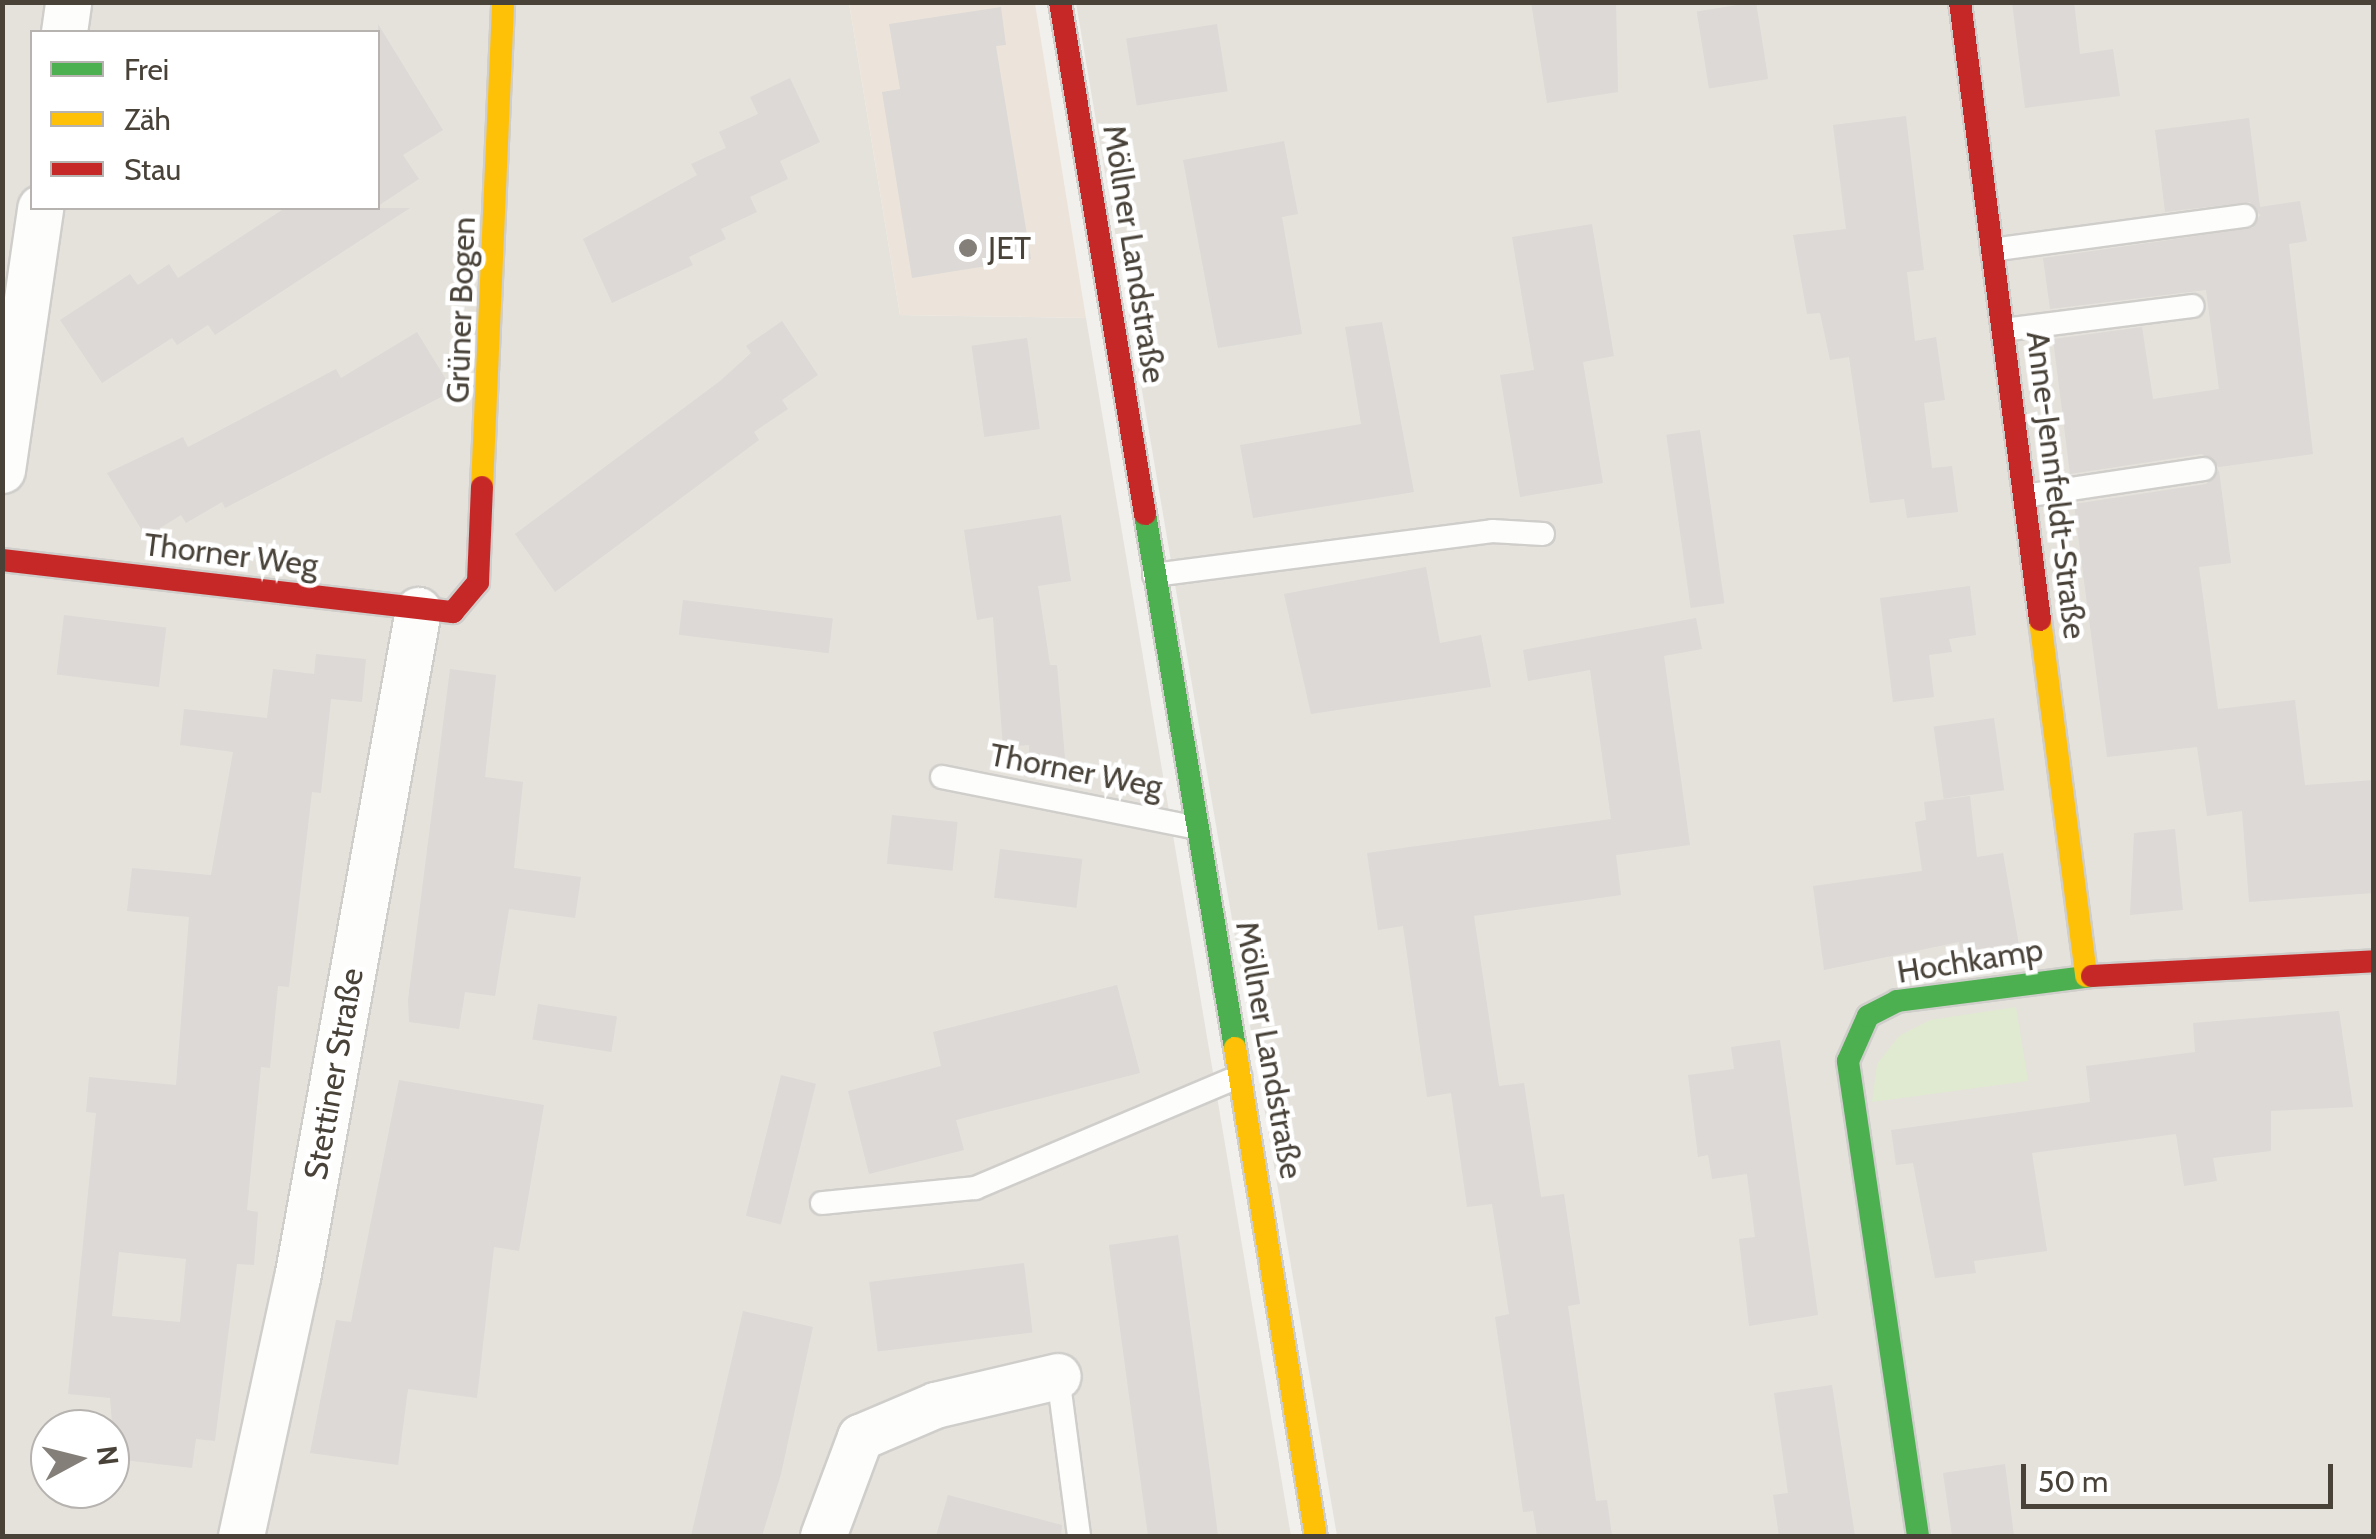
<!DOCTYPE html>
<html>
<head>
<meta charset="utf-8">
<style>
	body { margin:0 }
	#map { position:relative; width:2376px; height:1539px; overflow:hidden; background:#f2f0ed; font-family:Cabin,sans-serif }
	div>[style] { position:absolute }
	.residential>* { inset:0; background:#e5e2dc }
	.commercial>* { inset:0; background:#ece4db }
	.green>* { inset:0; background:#e0ead0 }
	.building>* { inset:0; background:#dcd9d6; transform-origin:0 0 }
	.roads { filter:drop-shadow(2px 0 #d0cecb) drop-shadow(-2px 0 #d0cecb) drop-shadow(0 2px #d0cecb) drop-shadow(0 -2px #d0cecb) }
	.lane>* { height:22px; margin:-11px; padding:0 11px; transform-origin:11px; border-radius:11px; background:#fdfdfc }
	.street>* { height:45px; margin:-22.5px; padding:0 22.5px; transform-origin:22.5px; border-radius:22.5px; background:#fdfdfc }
	.fast>* { height:22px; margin:-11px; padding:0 11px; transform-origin:11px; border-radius:11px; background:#4caf50 }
	.slow>* { height:22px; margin:-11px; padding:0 11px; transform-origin:11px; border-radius:11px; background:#ffc107 }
	.jam>* { height:22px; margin:-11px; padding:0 11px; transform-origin:11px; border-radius:11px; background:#c62828 }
	.dots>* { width:28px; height:28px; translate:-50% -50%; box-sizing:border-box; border:5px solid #fff; border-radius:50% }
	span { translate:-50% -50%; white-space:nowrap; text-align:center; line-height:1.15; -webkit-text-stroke:9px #fff; paint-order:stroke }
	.poi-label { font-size:32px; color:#484239 }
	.left { translate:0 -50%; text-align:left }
	.street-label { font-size:32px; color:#484239 }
	.frame { position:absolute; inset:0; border:5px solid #484239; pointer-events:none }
	.legend { position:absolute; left:30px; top:30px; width:350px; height:180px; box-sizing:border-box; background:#fff; border:2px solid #b6b3b0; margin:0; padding:12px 18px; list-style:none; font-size:30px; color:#484239 }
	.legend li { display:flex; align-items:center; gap:20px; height:50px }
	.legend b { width:50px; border:2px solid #b6b3b0 }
	.north { position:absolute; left:30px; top:1409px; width:100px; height:100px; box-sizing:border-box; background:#fff; border:2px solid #b6b3b0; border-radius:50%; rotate:83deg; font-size:28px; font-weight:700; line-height:40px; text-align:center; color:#484239 }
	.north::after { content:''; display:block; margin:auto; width:35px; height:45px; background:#847f78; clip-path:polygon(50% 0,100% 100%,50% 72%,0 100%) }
	.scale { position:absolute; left:2021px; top:1464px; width:312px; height:45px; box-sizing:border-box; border:5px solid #484239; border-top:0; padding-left:12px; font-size:30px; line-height:35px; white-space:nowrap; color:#484239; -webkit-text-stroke:8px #fff; paint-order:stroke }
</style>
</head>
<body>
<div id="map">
	<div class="residential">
		<i style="clip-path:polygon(evenodd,3px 3px,849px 3px,900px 315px,1086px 318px,1291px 1536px,3px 1536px,3px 3px,32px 32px,378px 32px,378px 208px,32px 208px,32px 32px,3px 3px,50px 1429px,110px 1429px,110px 1489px,50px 1489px,50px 1429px)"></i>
		<i style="clip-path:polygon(1076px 3px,2373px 3px,2373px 1536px,1337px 1536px)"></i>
	</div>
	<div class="commercial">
		<i style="clip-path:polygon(849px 3px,1035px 3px,1086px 318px,900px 315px)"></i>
	</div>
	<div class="green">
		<i style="clip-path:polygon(2016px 1007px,2028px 1081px,1872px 1102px,1877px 1064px,1899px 1036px,1930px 1020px)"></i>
	</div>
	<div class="building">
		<i style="clip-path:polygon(1531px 2px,1616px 2px,1618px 92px,1547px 103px)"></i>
		<i style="left:1756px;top:2px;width:78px;height:60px;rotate:81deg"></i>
		<i style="clip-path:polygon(2012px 2px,2074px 2px,2080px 54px,2113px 49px,2120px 96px,2025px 108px)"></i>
		<i style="clip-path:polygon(1001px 7px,1006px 45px,996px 46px,1031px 259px,912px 278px,882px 92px,900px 89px,889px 24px)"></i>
		<i style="clip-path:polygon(378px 24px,443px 130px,403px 155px,419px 179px,378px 206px)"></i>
		<i style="left:1217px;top:24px;width:68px;height:92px;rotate:81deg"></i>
		<i style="clip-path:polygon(790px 78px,820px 142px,780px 161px,788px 179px,750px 197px,757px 212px,721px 229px,726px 239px,689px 257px,693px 265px,612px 303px,583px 239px,697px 175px,691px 164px,726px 148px,719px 132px,758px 114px,750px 97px)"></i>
		<i style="clip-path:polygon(1906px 116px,1924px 270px,1907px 272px,1915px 341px,1936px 337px,1945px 400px,1924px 403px,1932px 468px,1952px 466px,1958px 512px,1907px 518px,1904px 499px,1870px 503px,1849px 357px,1830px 360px,1820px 313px,1807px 314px,1793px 235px,1846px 229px,1833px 125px)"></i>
		<i style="clip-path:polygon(2249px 118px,2260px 207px,2300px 201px,2307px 241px,2289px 244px,2313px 454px,2219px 467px,2202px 454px,2070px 474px,2053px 339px,2142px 327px,2153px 399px,2219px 389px,2206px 290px,2050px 309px,2043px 258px,2253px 228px,2260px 215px,2250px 202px,2165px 212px,2155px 130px)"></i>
		<i style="clip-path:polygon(1284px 141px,1298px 214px,1282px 217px,1302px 334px,1218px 348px,1183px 160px)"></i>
		<i style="clip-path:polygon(285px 208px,410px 208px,215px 335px,208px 325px,177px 345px,172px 338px,102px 383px,60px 320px,130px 274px,138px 285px,169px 264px,178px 278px)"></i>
		<i style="clip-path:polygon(1592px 224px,1614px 356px,1583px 362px,1603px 483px,1520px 497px,1500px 375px,1534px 370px,1512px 237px)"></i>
		<i style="clip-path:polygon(782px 321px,818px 375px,782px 400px,788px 409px,754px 432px,759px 440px,555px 592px,515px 534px,720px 381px,751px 353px,746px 346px)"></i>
		<i style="clip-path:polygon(1382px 322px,1414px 492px,1253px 518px,1240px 445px,1361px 424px,1345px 327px)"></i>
		<i style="clip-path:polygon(417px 332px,453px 391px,225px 508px,222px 502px,186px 523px,181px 515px,146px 537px,107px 473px,183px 437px,188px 447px,336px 369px,341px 378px)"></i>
		<i style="left:1027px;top:338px;width:92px;height:56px;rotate:82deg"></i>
		<i style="left:1700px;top:430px;width:175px;height:34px;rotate:82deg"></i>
		<i style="clip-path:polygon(2219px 470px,2231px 563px,2199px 567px,2218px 709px,2295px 700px,2305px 785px,2374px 780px,2374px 893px,2249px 902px,2242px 811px,2207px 816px,2197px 747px,2107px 757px,2074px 504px,2206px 484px)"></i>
		<i style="clip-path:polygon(1061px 515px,1071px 581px,1038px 586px,1050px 665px,1057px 665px,1066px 770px,1029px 758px,1029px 745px,1003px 747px,993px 617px,977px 620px,964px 530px)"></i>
		<i style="clip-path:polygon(1426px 567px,1440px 643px,1481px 635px,1491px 687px,1311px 714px,1284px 594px)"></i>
		<i style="clip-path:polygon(1970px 586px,1976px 635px,1949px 639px,1952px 652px,1929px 655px,1934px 697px,1893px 702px,1880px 598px)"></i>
		<i style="left:683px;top:600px;width:151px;height:35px;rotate:7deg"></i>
		<i style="left:64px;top:615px;width:103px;height:60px;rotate:7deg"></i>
		<i style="clip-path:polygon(1696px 618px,1702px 649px,1664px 656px,1690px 845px,1616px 855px,1621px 895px,1474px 916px,1499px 1086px,1524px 1083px,1541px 1197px,1564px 1194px,1580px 1304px,1568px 1306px,1596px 1501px,1607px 1500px,1612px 1536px,1537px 1536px,1533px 1511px,1523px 1512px,1495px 1317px,1509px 1314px,1492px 1204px,1467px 1207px,1451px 1093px,1427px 1097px,1403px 926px,1378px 930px,1367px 853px,1611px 819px,1590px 670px,1528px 681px,1523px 650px)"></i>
		<i style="clip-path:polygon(evenodd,316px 654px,366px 659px,362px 702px,331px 699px,321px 793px,312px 792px,289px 987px,278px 986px,270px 1068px,261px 1067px,247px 1210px,258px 1212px,254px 1265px,237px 1264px,215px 1441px,196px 1439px,192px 1468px,115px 1459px,110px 1398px,68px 1394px,96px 1113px,86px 1112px,89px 1077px,176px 1085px,189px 917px,127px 911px,132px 868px,211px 875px,233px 752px,180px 745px,184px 709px,267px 718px,273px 669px,314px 674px,316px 654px,119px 1252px,186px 1259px,180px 1322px,112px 1316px,119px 1252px)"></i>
		<i style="clip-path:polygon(450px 669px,496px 675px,485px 777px,523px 782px,514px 868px,581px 877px,575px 918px,509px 909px,495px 996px,465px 992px,459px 1029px,409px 1022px,408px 1000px)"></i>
		<i style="left:1994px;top:718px;width:73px;height:61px;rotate:82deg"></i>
		<i style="clip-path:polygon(1970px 796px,1977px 857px,2003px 853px,2019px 945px,1961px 952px,1959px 942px,1824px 970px,1813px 886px,1922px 871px,1915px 822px,1926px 820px,1924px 802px)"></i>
		<i style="left:892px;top:815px;width:66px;height:49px;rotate:6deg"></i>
		<i style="clip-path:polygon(2175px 829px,2183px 910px,2130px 915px,2134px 833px)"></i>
		<i style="left:1000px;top:849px;width:83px;height:49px;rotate:7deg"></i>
		<i style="clip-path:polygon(1117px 985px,1140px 1073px,956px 1120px,964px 1150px,869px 1174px,848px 1091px,941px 1066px,933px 1032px)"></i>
		<i style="left:538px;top:1004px;width:80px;height:36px;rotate:9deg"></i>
		<i style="clip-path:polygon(2339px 1011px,2353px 1107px,2271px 1111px,2271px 1151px,2213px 1158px,2217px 1181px,2184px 1186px,2176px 1134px,2032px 1153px,2047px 1251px,1974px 1261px,1976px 1273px,1935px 1278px,1913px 1163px,1896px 1165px,1891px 1130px,2090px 1102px,2086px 1066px,2195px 1052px,2193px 1023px)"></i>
		<i style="clip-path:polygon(1780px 1040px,1818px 1315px,1749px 1326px,1739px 1239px,1755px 1237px,1747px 1174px,1712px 1179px,1708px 1155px,1698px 1157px,1688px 1075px,1734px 1069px,1731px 1047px)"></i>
		<i style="left:781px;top:1075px;width:36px;height:145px;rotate:14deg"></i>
		<i style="clip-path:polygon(399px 1080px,544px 1105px,519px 1251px,494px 1247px,477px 1398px,408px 1389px,398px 1465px,310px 1453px,336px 1320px,351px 1322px)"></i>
		<i style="clip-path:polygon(1178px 1235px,1210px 1472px,1218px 1536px,1148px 1536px,1115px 1292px,1109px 1245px)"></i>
		<i style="left:1024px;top:1263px;width:70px;height:156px;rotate:83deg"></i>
		<i style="clip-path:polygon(743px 1311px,813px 1327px,781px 1474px,762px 1536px,691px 1536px)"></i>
		<i style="clip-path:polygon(1832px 1385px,1855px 1536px,1779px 1536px,1773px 1495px,1788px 1493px,1774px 1393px)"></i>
		<i style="clip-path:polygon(2005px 1464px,2014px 1536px,1952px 1536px,1943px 1473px)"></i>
		<i style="clip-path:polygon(948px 1495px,1062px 1525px,1061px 1536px,936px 1536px)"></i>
	</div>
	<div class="roads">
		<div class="lane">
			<i style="left:1992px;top:250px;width:255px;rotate:-7.7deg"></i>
			<i style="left:2003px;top:330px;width:191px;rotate:-7.2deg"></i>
			<i style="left:2024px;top:496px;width:182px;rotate:-8.5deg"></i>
			<i style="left:1154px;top:575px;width:341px;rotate:-7.4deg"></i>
			<i style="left:1492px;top:531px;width:51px;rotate:3.4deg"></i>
			<i style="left:942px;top:777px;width:261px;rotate:11.3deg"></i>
			<i style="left:822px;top:1203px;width:154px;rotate:-5.6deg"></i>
			<i style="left:975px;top:1188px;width:288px;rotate:-22.9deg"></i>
			<i style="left:1058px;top:1376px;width:161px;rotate:82.5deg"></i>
		</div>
		<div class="street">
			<i style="left:64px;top:32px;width:30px;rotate:-82deg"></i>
			<i style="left:2px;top:470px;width:265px;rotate:-81.7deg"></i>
			<i style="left:241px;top:1536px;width:264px;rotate:-77.8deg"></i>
			<i style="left:297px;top:1278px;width:679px;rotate:-79.73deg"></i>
			<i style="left:823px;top:1536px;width:106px;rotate:-69.5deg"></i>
			<i style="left:860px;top:1437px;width:82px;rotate:-23.1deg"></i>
			<i style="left:935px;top:1405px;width:126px;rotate:-13.3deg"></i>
		</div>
		<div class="fast">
			<i style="left:1145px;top:514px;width:542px;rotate:80.43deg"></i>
			<i style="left:1918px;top:1536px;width:480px;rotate:-98.4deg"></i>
			<i style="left:1848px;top:1061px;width:49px;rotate:-66deg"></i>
			<i style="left:1868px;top:1016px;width:33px;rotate:-27deg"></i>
			<i style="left:1897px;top:1001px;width:197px;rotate:-7.3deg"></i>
		</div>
		<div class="slow">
			<i style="left:482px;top:487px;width:485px;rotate:-87.5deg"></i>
			<i style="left:2040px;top:620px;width:359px;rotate:82.6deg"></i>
			<i style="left:1235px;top:1048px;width:495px;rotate:80.6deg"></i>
		</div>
		<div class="jam">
			<i style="left:1060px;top:2px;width:519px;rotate:80.57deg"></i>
			<i style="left:1960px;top:2px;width:623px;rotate:82.62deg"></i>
			<i style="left:2px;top:560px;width:454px;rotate:6.6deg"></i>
			<i style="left:453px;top:612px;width:39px;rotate:-50deg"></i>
			<i style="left:478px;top:582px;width:95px;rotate:-87.6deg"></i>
			<i style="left:2092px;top:976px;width:282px;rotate:-3deg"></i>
		</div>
	</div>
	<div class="dots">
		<i style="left:968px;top:248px;background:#847f78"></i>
	</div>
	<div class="poi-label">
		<span class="left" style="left:988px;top:248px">JET</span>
	</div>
	<div class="street-label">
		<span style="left:1134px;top:254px;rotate:81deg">Möllner Landstraße</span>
		<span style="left:461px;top:310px;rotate:-88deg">Grüner Bogen</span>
		<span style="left:2056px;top:485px;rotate:83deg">Anne-Jennfeldt-Straße</span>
		<span style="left:231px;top:555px;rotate:7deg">Thorner Weg</span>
		<span style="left:1076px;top:771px;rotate:11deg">Thorner Weg</span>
		<span style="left:1970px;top:961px;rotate:-9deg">Hochkamp</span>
		<span style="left:1269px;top:1050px;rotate:80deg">Möllner Landstraße</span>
		<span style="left:334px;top:1074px;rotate:-80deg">Stettiner Straße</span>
	</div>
	<div class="frame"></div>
	<ul class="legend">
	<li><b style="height:12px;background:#4caf50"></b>Frei</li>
	<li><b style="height:12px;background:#ffc107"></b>Zäh</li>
	<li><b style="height:12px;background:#c62828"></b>Stau</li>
	</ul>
	<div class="north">N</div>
	<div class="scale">50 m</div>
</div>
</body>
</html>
